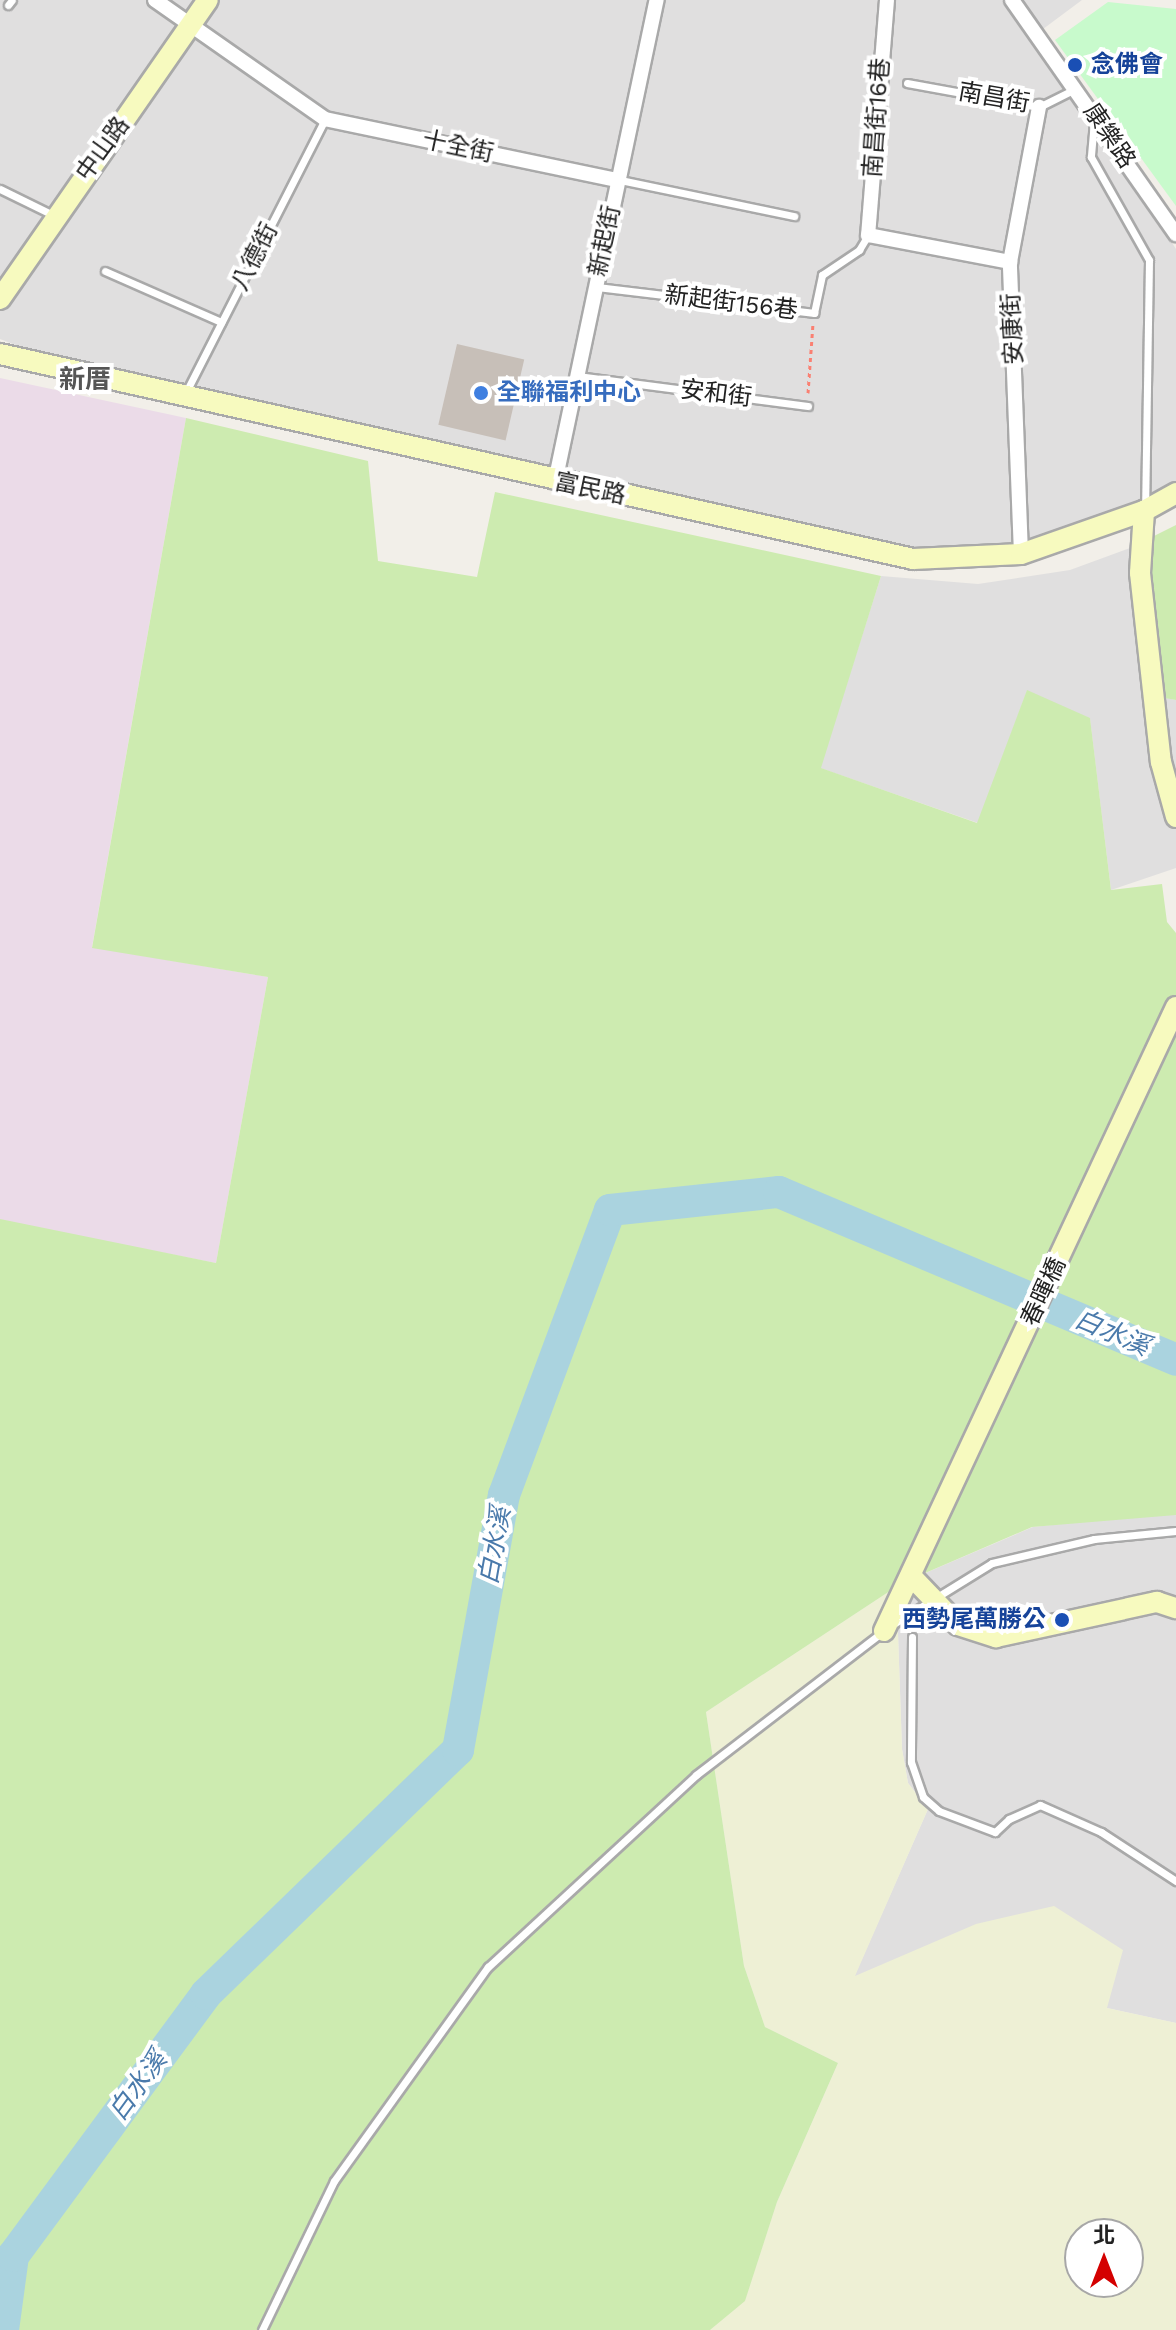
<!DOCTYPE html>
<html>
<head>
<meta charset="utf-8">
<style>
	body { margin:0 }
	#map { position:relative; width:1176px; height:2330px; overflow:hidden; background:#f2efe9; font-family:"Work Sans","Noto Sans TC",sans-serif }
	div>[style] { position:absolute }
	.residential>* { inset:0; background:#e0dfdf }
	.industrial>* { inset:0; background:#ebdbe8 }
	.farmland>* { inset:0; background:#eef0d5 }
	.grass>* { inset:0; background:#cdebb0 }
	.park>* { inset:0; background:#c8facc }
	.river>* { height:32px; margin:-16px; padding:0 16px; transform-origin:16px; border-radius:16px; background:#aad3df }
	.building>* { inset:0; background:#c7bfb8; transform-origin:0 0 }
	.path>* { height:3px; margin-top:-1.5px; transform-origin:0; background:repeating-linear-gradient(90deg,#fa8072 0 4px,transparent 0 8px) }
	.roads { filter:drop-shadow(2px 0 #a9a9a9) drop-shadow(-2px 0 #a9a9a9) drop-shadow(0 2px #a9a9a9) drop-shadow(0 -2px #a9a9a9) }
	.lane>* { height:7px; margin:-3.5px; padding:0 3.5px; transform-origin:3.5px; border-radius:3.5px; background:#fff }
	.street>* { height:14px; margin:-7px; padding:0 7px; transform-origin:7px; border-radius:7px; background:#fff }
	.secondary>* { height:20px; margin:-10px; padding:0 10px; transform-origin:10px; border-radius:10px; background:#f7fabf }
	.dots>* { width:22px; height:22px; translate:-50% -50%; box-sizing:border-box; border:4px solid #fff; border-radius:50% }
	span { translate:-50% -50%; white-space:nowrap; text-align:center; line-height:1.15; -webkit-text-stroke:8px #fff; paint-order:stroke }
	.transit-label { font-size:24px; color:#164399; font-weight:700 }
	.left { translate:0 -50%; text-align:left }
	.right { translate:-100% -50%; text-align:right }
	.street-label { font-size:24px; color:#222 }
	.shop-label { font-size:24px; color:#366cbe; font-weight:700 }
	.neighbourhood-label { font-size:26px; color:#555; font-weight:700 }
	.water-label { font-size:26px; color:#4a7aab; font-style:italic }
	.north { position:absolute; left:1064px; top:2218px; width:80px; height:80px; box-sizing:border-box; background:#fff; border:2px solid #a7a7a7; border-radius:50%; rotate:0deg; font-size:22px; font-weight:700; line-height:32px; text-align:center; color:#222 }
	.north::after { content:''; display:block; margin:auto; width:28px; height:36px; background:#d40000; clip-path:polygon(50% 0,100% 100%,50% 72%,0 100%) }
</style>
</head>
<body>
<div id="map">
	<div class="residential">
		<i style="clip-path:polygon(0 0,1082px 0,1035px 35px,1176px 249px,1176px 482px,1126px 507px,1011px 546px,920px 550px,18px 346px,0 339px)"></i>
		<i style="clip-path:polygon(1130px 548px,1148px 694px,1176px 700px,1176px 868px,1111px 890px,1090px 719px,1027px 691px,978px 823px,820px 768px,881px 576px,978px 584px,1070px 570px)"></i>
		<i style="clip-path:polygon(1146px 1515px,1176px 1515px,1176px 2023px,1107px 2008px,854px 1977px,928px 1809px,908px 1783px,902px 1749px,897px 1604px,902px 1583px,1033px 1527px)"></i>
	</div>
	<div class="industrial">
		<i style="clip-path:polygon(0 378px,186px 418px,92px 947px,268px 977px,216px 1263px,0 1221px)"></i>
	</div>
	<div class="farmland">
		<i style="clip-path:polygon(evenodd,902px 1583px,897px 1605px,902px 1749px,908px 1783px,928px 1809px,855px 1976px,976px 1924px,1054px 1906px,1123px 1950px,1107px 2008px,1176px 2023px,1176px 2330px,710px 2330px,745px 2300px,777px 2202px,838px 2063px,765px 2027px,744px 1966px,706px 1712px,902px 1583px,1080px 2234px,1128px 2234px,1128px 2282px,1080px 2282px,1080px 2234px)"></i>
	</div>
	<div class="grass">
		<i style="clip-path:polygon(186px 418px,368px 461px,378px 561px,477px 577px,495px 492px,881px 576px,821px 768px,977px 823px,1027px 690px,1090px 718px,1111px 890px,1162px 884px,1167px 922px,1176px 933px,1176px 1515px,1032px 1527px,902px 1583px,706px 1712px,744px 1966px,765px 2027px,838px 2063px,777px 2202px,745px 2301px,710px 2330px,0 2330px,0 1219px,216px 1263px,268px 977px,92px 948px)"></i>
		<i style="clip-path:polygon(1176px 525px,1176px 700px,1148px 695px,1130px 548px)"></i>
	</div>
	<div class="park">
		<i style="clip-path:polygon(1108px 2px,1176px 9px,1176px 206px,1055px 40px)"></i>
	</div>
	<div class="river">
		<i style="left:3px;top:2330px;width:75px;rotate:-82.3deg"></i>
		<i style="left:13px;top:2256px;width:325px;rotate:-53.6deg"></i>
		<i style="left:206px;top:1994px;width:351px;rotate:-44.1deg"></i>
		<i style="left:458px;top:1750px;width:259px;rotate:-79.8deg"></i>
		<i style="left:504px;top:1495px;width:304px;rotate:-69.6deg"></i>
		<i style="left:610px;top:1210px;width:170px;rotate:-6.1deg"></i>
		<i style="left:779px;top:1192px;width:431px;rotate:22.9deg"></i>
	</div>
	<div class="building">
		<i style="left:457px;top:344px;width:69px;height:83px;rotate:13deg"></i>
	</div>
	<div class="path">
		<i style="left:808px;top:393px;width:69px;rotate:-85.9deg"></i>
	</div>
	<div class="roads">
		<div class="lane">
			<i style="left:8px;top:5px;width:6px;rotate:-51deg"></i>
			<i style="left:907px;top:83px;width:134px;rotate:10.3deg"></i>
			<i style="left:1039px;top:107px;width:40px;rotate:-26.6deg"></i>
			<i style="left:1094px;top:121px;width:36px;rotate:95deg"></i>
			<i style="left:1091px;top:157px;width:118px;rotate:60.6deg"></i>
			<i style="left:1149px;top:260px;width:245px;rotate:90.9deg"></i>
			<i style="left:620px;top:180px;width:178px;rotate:11.7deg"></i>
			<i style="left:0;top:189px;width:61px;rotate:26.1deg"></i>
			<i style="left:105px;top:271px;width:127px;rotate:23.7deg"></i>
			<i style="left:597px;top:287px;width:219px;rotate:6.8deg"></i>
			<i style="left:814px;top:313px;width:39px;rotate:-78deg"></i>
			<i style="left:822px;top:275px;width:45px;rotate:-34deg"></i>
			<i style="left:859px;top:250px;width:17px;rotate:-59deg"></i>
			<i style="left:577px;top:376px;width:233px;rotate:7.4deg"></i>
			<i style="left:186px;top:392px;width:306px;rotate:-63deg"></i>
			<i style="left:895px;top:1623px;width:114px;rotate:-31.7deg"></i>
			<i style="left:992px;top:1563px;width:105px;rotate:-13.2deg"></i>
			<i style="left:1094px;top:1539px;width:82px;rotate:-5.6deg"></i>
			<i style="left:912px;top:1637px;width:125px;rotate:90.5deg"></i>
			<i style="left:911px;top:1762px;width:37px;rotate:71deg"></i>
			<i style="left:923px;top:1797px;width:21px;rotate:41deg"></i>
			<i style="left:939px;top:1811px;width:60px;rotate:20.6deg"></i>
			<i style="left:995px;top:1832px;width:19px;rotate:-43deg"></i>
			<i style="left:1009px;top:1819px;width:34px;rotate:-24deg"></i>
			<i style="left:1040px;top:1805px;width:67px;rotate:23.9deg"></i>
			<i style="left:1101px;top:1832px;width:90px;rotate:33.2deg"></i>
			<i style="left:262px;top:2330px;width:165px;rotate:-64.2deg"></i>
			<i style="left:334px;top:2181px;width:264px;rotate:-54.3deg"></i>
			<i style="left:488px;top:1967px;width:283px;rotate:-42.7deg"></i>
			<i style="left:696px;top:1775px;width:233px;rotate:-37.5deg"></i>
		</div>
		<div class="street">
			<i style="left:155px;top:0;width:208px;rotate:35deg"></i>
			<i style="left:325px;top:119px;width:299px;rotate:11.8deg"></i>
			<i style="left:887px;top:0;width:236px;rotate:94.6deg"></i>
			<i style="left:868px;top:235px;width:145px;rotate:10.8deg"></i>
			<i style="left:1012px;top:0;width:286px;rotate:55deg"></i>
			<i style="left:555px;top:482px;width:493px;rotate:-78.1deg"></i>
			<i style="left:1021px;top:554px;width:292px;rotate:-92.2deg"></i>
			<i style="left:1010px;top:262px;width:158px;rotate:-79.4deg"></i>
		</div>
		<div class="secondary">
			<i style="left:0;top:299px;width:364px;rotate:-55.2deg"></i>
			<i style="left:0;top:354px;width:936px;rotate:12.65deg"></i>
			<i style="left:913px;top:559px;width:108px;rotate:-2.7deg"></i>
			<i style="left:1021px;top:554px;width:130px;rotate:-19.3deg"></i>
			<i style="left:1144px;top:511px;width:37px;rotate:-29deg"></i>
			<i style="left:1144px;top:511px;width:62px;rotate:93.7deg"></i>
			<i style="left:1140px;top:573px;width:190px;rotate:83.7deg"></i>
			<i style="left:1161px;top:762px;width:57px;rotate:74.7deg"></i>
			<i style="left:912px;top:1577px;width:66px;rotate:46.2deg"></i>
			<i style="left:958px;top:1625px;width:40px;rotate:18deg"></i>
			<i style="left:996px;top:1637px;width:165px;rotate:-12.3deg"></i>
			<i style="left:1157px;top:1602px;width:20px;rotate:18deg"></i>
			<i style="left:884px;top:1631px;width:689px;rotate:-64.92deg"></i>
		</div>
	</div>
	<div class="dots">
		<i style="left:1075px;top:65px;background:#1a4fb4"></i>
		<i style="left:481px;top:393px;background:#3f7fe0"></i>
		<i style="left:1062px;top:1620px;background:#1a4fb4"></i>
	</div>
	<div class="transit-label">
		<span class="left" style="left:1091px;top:65px">念佛會</span>
		<span class="right" style="left:1046px;top:1620px">西勢尾萬勝公</span>
	</div>
	<div class="street-label">
		<span style="left:994px;top:98px;rotate:10deg">南昌街</span>
		<span style="left:877px;top:118px;rotate:-86deg">南昌街16巷</span>
		<span style="left:1109px;top:136px;rotate:56deg">康樂路</span>
		<span style="left:458px;top:147px;rotate:12deg">十全街</span>
		<span style="left:103px;top:149px;rotate:-54deg">中山路</span>
		<span style="left:605px;top:241px;rotate:-78deg">新起街</span>
		<span style="left:255px;top:257px;rotate:-63deg">八德街</span>
		<span style="left:731px;top:303px;rotate:7deg">新起街156巷</span>
		<span style="left:1013px;top:329px;rotate:-93deg">安康街</span>
		<span style="left:716px;top:394px;rotate:7deg">安和街</span>
		<span style="left:590px;top:489px;rotate:12deg">富民路</span>
		<span style="left:1044px;top:1292px;rotate:-65deg">春暉橋</span>
	</div>
	<div class="shop-label">
		<span class="left" style="left:497px;top:393px">全聯福利中心</span>
	</div>
	<div class="neighbourhood-label">
		<span style="left:85px;top:380px">新厝</span>
	</div>
	<div class="water-label">
		<span style="left:1112px;top:1333px;rotate:23deg">白水溪</span>
		<span style="left:495px;top:1546px;rotate:-80deg">白水溪</span>
		<span style="left:138px;top:2086px;rotate:-54deg">白水溪</span>
	</div>
	<div class="north">北</div>
</div>
</body>
</html>
